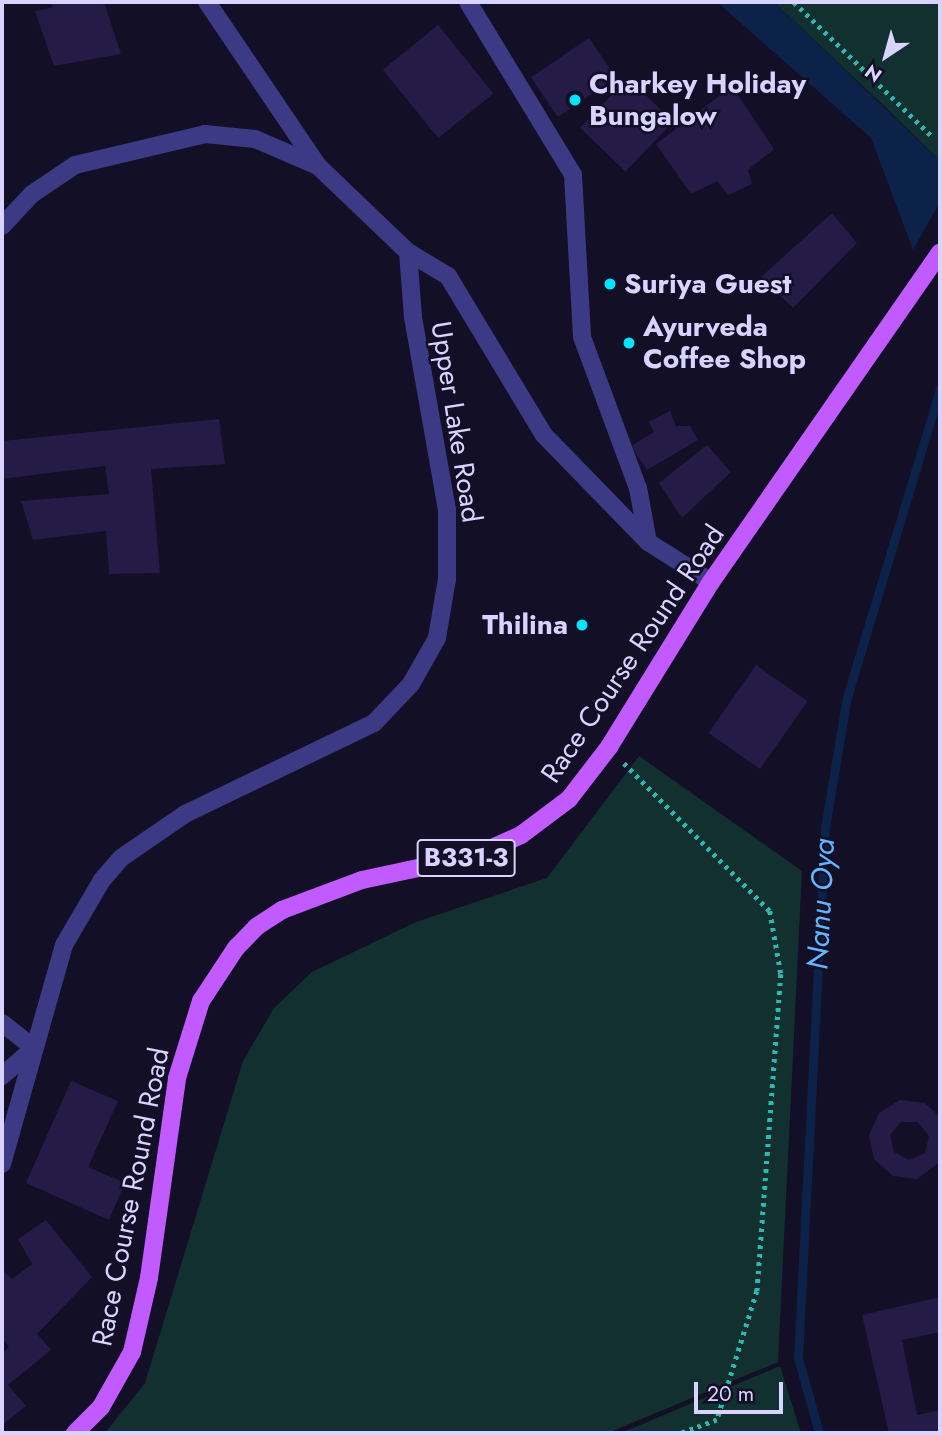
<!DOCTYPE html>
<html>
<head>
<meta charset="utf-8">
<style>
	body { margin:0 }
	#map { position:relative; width:942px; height:1435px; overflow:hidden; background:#130f26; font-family:Jost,sans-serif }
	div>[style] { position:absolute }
	.green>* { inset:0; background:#12302f }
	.water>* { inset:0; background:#0c2248 }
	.stream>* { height:9px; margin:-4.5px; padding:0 4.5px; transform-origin:4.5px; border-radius:4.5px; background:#0c2248 }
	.building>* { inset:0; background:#241b47; transform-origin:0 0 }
	.path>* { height:4.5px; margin-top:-2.25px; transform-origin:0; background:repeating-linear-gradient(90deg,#2fb8b0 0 3.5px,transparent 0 8.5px) }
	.minor>* { height:18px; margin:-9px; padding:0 9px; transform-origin:9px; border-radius:9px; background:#3d3a85 }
	.major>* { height:18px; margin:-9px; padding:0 9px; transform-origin:9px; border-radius:9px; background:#c25bff }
	.dots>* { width:19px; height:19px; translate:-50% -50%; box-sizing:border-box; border:4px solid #130f26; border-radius:50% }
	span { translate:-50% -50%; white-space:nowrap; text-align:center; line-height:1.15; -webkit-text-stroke:5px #130f26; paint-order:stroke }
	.shield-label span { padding:2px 5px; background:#130f26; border:2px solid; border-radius:5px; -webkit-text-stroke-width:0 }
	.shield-label { font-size:26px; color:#d9d4ff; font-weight:700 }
	.poi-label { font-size:28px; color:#d9d4ff; font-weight:700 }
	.left { translate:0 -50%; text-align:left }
	.right { translate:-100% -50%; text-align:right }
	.street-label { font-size:28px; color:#d9d4ff }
	.water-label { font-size:30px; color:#62b6ff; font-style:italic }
	.frame { position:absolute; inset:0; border:4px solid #d9d4ff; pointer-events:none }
	.north { position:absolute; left:851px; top:21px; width:70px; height:70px; -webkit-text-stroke:5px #130f26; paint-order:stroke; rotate:216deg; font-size:19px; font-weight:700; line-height:28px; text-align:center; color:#d9d4ff }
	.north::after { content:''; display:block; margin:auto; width:24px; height:32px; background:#d9d4ff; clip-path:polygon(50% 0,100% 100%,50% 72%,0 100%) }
	.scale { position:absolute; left:694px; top:1382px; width:89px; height:32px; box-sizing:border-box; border:4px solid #d9d4ff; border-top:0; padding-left:9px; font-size:21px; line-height:24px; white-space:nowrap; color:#d9d4ff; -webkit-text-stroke:5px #130f26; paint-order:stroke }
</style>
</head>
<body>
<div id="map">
	<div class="green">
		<i style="clip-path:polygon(774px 2px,940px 2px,940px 161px,885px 107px)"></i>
		<i style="clip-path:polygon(639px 756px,802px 871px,778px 1362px,608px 1433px,105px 1433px,145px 1383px,243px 1061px,274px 1008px,312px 972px,416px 922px,547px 878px)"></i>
		<i style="clip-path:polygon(780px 1366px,801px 1433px,621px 1433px)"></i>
	</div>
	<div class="water">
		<i style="clip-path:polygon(717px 2px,774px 2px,940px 161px,940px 202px,913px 250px,871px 138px)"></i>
	</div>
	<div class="stream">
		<i style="left:819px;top:1433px;width:78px;rotate:-105.6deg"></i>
		<i style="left:798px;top:1358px;width:531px;rotate:-87.08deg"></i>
		<i style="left:825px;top:828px;width:133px;rotate:-80.5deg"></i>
		<i style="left:847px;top:697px;width:323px;rotate:-73.2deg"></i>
	</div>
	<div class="building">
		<i style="clip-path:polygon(50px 2px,104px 2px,121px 54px,54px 66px,35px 11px,53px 7px)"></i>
		<i style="left:438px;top:25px;width:88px;height:71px;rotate:51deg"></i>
		<i style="left:589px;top:38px;width:48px;height:70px;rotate:56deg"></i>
		<i style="left:628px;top:78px;width:63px;height:69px;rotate:44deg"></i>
		<i style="clip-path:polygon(732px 86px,774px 149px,748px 170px,752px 184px,728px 195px,717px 181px,691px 194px,656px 144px)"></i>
		<i style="clip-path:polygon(832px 213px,857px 243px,793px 308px,761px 277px)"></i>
		<i style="clip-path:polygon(670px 411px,676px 426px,690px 426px,698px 440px,647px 470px,631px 446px,654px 432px,649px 422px)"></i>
		<i style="clip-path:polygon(219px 419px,225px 464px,151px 469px,160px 573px,109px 574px,106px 531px,33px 540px,21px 501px,109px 494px,105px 466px,2px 479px,2px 441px)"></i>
		<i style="clip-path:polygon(707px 445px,731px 472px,682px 518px,659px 483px)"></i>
		<i style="left:756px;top:665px;width:63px;height:83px;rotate:35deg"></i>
		<i style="clip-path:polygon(71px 1081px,118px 1101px,88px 1167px,125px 1183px,109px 1220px,26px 1183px)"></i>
		<i style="clip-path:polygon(evenodd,900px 1100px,925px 1103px,940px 1117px,940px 1162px,917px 1179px,893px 1176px,874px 1159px,869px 1135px,879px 1113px,900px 1100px,901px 1122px,918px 1122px,929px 1136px,925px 1153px,909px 1160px,894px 1152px,890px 1135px,901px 1122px)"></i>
		<i style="clip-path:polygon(46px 1220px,92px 1277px,37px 1334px,51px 1350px,8px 1385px,26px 1406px,2px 1425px,2px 1353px,9px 1347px,2px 1338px,2px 1270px,12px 1279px,32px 1264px,18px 1239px)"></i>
		<i style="clip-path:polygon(940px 1297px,940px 1332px,902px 1340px,917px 1415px,940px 1410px,940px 1433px,889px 1433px,862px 1315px)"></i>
	</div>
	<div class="path">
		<i style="left:794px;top:2px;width:194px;rotate:44.2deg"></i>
		<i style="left:624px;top:763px;width:208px;rotate:45.4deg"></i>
		<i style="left:770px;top:911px;width:64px;rotate:80.1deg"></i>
		<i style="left:781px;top:974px;width:318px;rotate:94.3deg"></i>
		<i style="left:757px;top:1291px;width:135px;rotate:107.2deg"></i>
		<i style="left:717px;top:1420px;width:38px;rotate:160deg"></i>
	</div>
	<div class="minor">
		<i style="left:207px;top:2px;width:198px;rotate:55.9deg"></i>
		<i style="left:468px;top:2px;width:202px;rotate:58.7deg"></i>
		<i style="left:573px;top:175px;width:162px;rotate:86.8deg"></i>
		<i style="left:582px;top:337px;width:161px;rotate:69.7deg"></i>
		<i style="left:638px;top:488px;width:55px;rotate:79.5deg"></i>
		<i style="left:2px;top:226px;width:44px;rotate:-46.8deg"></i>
		<i style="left:32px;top:194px;width:52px;rotate:-34deg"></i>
		<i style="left:75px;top:165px;width:134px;rotate:-13.4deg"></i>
		<i style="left:205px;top:134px;width:50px;rotate:5.7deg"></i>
		<i style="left:255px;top:139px;width:69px;rotate:23.2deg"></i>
		<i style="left:318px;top:166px;width:124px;rotate:43.7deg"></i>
		<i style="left:408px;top:252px;width:47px;rotate:31deg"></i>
		<i style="left:448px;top:276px;width:186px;rotate:58.9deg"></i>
		<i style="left:544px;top:435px;width:149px;rotate:45.8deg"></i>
		<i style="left:648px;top:542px;width:75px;rotate:32.4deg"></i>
		<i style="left:2px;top:1023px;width:41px;rotate:38deg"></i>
		<i style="left:34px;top:1048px;width:43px;rotate:138.8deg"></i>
		<i style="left:2px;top:1164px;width:228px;rotate:-74.2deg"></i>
		<i style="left:64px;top:945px;width:75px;rotate:-59.7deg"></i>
		<i style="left:102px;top:880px;width:29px;rotate:-49deg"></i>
		<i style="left:121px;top:858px;width:78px;rotate:-34.5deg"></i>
		<i style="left:185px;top:814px;width:210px;rotate:-25.7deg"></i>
		<i style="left:374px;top:723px;width:54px;rotate:-46.5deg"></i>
		<i style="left:411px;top:684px;width:53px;rotate:-60.5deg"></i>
		<i style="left:437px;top:638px;width:60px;rotate:-80.4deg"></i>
		<i style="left:447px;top:579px;width:69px;rotate:-90deg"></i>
		<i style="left:447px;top:510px;width:196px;rotate:-100deg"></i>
		<i style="left:413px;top:317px;width:65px;rotate:-94.4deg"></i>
	</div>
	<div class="major">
		<i style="left:75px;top:1433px;width:37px;rotate:-45deg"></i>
		<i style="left:101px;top:1407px;width:63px;rotate:-60.6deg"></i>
		<i style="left:132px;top:1352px;width:76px;rotate:-77.1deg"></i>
		<i style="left:149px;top:1278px;width:202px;rotate:-82deg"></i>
		<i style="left:177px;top:1078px;width:81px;rotate:-72.7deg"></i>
		<i style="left:201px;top:1001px;width:64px;rotate:-56.6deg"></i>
		<i style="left:236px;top:948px;width:29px;rotate:-46deg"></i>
		<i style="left:256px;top:927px;width:31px;rotate:-33deg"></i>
		<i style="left:282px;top:910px;width:85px;rotate:-20.6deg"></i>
		<i style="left:362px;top:880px;width:115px;rotate:-12.1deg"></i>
		<i style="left:474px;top:856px;width:51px;rotate:-24.1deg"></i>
		<i style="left:521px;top:835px;width:60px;rotate:-36.9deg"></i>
		<i style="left:569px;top:799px;width:66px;rotate:-52.4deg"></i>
		<i style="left:609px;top:747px;width:194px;rotate:-58.3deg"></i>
		<i style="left:711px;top:582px;width:401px;rotate:-55.2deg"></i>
	</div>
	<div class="dots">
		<i style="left:575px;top:100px;background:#00e5ff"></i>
		<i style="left:610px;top:284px;background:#00e5ff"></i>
		<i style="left:629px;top:343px;background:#00e5ff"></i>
		<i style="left:582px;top:625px;background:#00e5ff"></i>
	</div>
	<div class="shield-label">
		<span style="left:466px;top:858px">B331-3</span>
	</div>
	<div class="poi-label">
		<span class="left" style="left:589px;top:100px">Charkey Holiday<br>Bungalow</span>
		<span class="left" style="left:624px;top:284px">Suriya Guest</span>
		<span class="left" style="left:643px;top:343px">Ayurveda<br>Coffee Shop</span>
		<span class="right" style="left:568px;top:625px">Thilina</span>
	</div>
	<div class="street-label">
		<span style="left:456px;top:422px;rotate:81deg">Upper Lake Road</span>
		<span style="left:633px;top:654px;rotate:-56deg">Race Course Round Road</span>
		<span style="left:131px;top:1197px;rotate:-79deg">Race Course Round Road</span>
	</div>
	<div class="water-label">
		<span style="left:821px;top:904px;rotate:-87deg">Nanu Oya</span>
	</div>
	<div class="frame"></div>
	<div class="north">N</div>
	<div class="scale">20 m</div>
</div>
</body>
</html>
